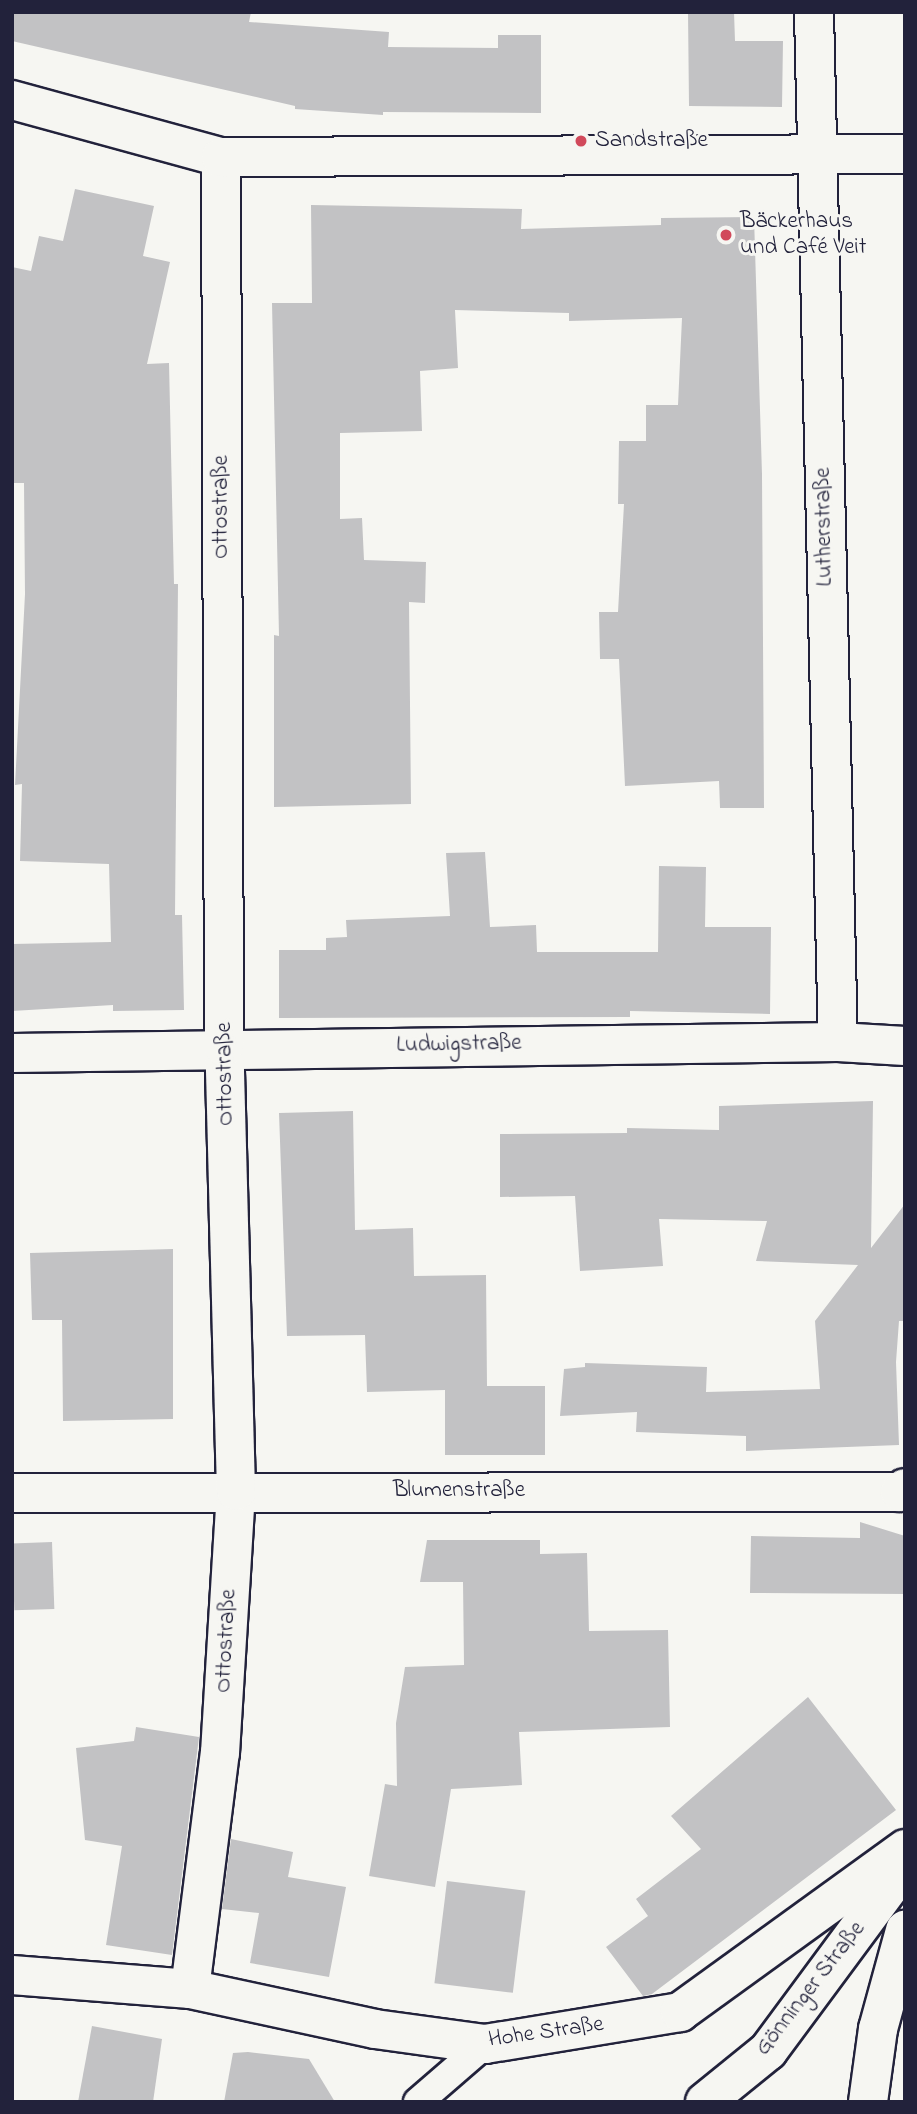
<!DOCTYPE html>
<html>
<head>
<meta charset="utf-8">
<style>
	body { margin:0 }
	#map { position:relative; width:917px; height:2114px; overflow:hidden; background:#f6f6f2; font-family:"Indie Flower",sans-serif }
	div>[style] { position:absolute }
	.building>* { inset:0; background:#c2c2c4; transform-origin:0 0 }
	.roads { filter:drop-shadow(2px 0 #22223b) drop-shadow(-2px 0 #22223b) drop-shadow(0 2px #22223b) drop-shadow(0 -2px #22223b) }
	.service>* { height:28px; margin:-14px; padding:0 14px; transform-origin:14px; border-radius:14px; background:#f6f6f2 }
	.minor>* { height:38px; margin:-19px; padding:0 19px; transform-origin:19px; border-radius:19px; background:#f6f6f2 }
	.secondary>* { height:38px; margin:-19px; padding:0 19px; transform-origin:19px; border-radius:19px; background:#f6f6f2 }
	.dots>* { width:19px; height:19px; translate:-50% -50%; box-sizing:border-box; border:4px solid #f6f6f2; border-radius:50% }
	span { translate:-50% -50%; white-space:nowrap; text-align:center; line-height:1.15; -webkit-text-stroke:6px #f6f6f2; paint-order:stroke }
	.poi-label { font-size:23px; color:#22223b }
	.left { translate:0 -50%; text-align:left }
	.street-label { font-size:23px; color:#22223b }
	.frame { position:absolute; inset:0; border:14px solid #22223b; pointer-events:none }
</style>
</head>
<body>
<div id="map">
	<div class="building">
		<i style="clip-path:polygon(12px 12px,251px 12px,249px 22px,389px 32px,388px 47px,498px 48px,498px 35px,541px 35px,541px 113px,383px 112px,383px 115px,295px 109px,295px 106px,12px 41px)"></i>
		<i style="clip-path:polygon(688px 12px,734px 12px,735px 41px,783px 41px,782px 107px,689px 106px)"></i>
		<i style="clip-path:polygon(75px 189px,154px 206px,143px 256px,170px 262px,147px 364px,169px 363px,174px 584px,178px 584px,175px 915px,182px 915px,184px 1010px,113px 1011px,113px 1005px,12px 1011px,12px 944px,111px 942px,109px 864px,20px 861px,22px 784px,15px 785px,25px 594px,24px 483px,12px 483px,12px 267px,31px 271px,39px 236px,63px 241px)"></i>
		<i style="clip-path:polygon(311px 205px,522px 209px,521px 229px,661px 225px,661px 218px,754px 217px,762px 474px,764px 808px,720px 808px,719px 781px,625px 786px,619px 659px,600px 659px,599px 612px,618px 612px,624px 504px,618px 504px,619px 441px,646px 441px,646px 405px,678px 405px,682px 318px,569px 321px,569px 313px,455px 310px,458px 368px,420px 371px,422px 431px,340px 433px,340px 519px,362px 518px,364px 560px,426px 562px,425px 603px,409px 602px,411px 804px,274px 807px,274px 635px,279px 636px,272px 303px,312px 303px)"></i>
		<i style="clip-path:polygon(485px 852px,490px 927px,536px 925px,537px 952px,658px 952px,659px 866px,706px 867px,705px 927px,771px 927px,770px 1014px,630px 1011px,630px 1017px,279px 1018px,279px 950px,326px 950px,326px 938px,347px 937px,346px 920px,450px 916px,446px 853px)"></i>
		<i style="clip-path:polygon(873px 1101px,871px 1248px,905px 1204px,905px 1321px,899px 1321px,896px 1362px,899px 1445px,746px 1451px,746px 1436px,636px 1432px,637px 1412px,560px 1416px,564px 1369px,585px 1367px,585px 1363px,707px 1367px,706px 1392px,820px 1389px,815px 1321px,858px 1265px,756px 1261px,767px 1221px,659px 1219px,663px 1266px,580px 1271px,575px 1196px,500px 1197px,500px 1134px,627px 1133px,627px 1128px,719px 1130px,719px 1106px)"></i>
		<i style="clip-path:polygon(353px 1111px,355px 1230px,413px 1228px,414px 1276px,486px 1275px,487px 1386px,545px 1386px,545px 1455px,445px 1455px,445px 1390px,367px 1392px,365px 1335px,287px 1336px,279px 1113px)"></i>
		<i style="clip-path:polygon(173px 1249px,173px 1419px,63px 1421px,62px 1320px,32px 1320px,30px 1253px)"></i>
		<i style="clip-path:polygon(860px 1522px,905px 1536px,905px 1594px,750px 1593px,751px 1536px,860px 1538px)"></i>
		<i style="clip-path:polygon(427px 1540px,540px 1540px,540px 1554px,587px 1553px,589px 1631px,668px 1630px,670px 1727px,519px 1732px,522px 1785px,451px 1789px,435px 1887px,369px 1876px,385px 1784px,397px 1786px,396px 1723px,405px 1667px,464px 1665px,463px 1582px,420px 1582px)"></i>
		<i style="left:52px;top:1542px;width:67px;height:40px;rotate:88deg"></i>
		<i style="clip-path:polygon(808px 1697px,896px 1810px,652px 1994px,643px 1996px,606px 1947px,648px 1916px,636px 1899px,701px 1849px,671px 1816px)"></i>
		<i style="clip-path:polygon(136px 1727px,199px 1737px,172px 1955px,106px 1945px,122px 1846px,85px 1840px,76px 1748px,134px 1741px)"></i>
		<i style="clip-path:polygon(231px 1839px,293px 1852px,288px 1877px,346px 1887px,329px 1977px,250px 1963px,259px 1913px,222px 1909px)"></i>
		<i style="left:447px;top:1881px;width:79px;height:103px;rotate:7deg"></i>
		<i style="clip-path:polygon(92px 2026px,162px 2039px,153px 2102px,78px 2102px)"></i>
		<i style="clip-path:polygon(248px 2052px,309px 2059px,335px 2102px,224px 2102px,233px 2053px)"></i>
	</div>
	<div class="roads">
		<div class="service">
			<i style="left:418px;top:2102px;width:89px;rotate:-40.9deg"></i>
		</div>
		<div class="minor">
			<i style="left:814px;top:12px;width:1030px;rotate:88.67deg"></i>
			<i style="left:12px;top:1053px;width:826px;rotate:-0.76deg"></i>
			<i style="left:838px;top:1042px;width:67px;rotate:3.4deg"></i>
			<i style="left:12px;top:1493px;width:888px;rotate:-0.06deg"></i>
			<i style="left:900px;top:1492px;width:6px;rotate:-39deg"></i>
			<i style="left:12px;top:1975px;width:179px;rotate:4.5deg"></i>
			<i style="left:190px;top:1989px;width:189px;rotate:12.2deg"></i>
			<i style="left:375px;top:2029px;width:111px;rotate:7.8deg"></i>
			<i style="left:485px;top:2044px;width:198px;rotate:-9.3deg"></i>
			<i style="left:680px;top:2012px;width:278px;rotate:-35.9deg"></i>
			<i style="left:190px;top:1989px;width:238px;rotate:-82.8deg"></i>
			<i style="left:220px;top:1753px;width:262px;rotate:-86.5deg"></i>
			<i style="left:236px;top:1491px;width:444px;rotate:-91.5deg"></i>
			<i style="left:224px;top:1047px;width:890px;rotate:-90.19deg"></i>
			<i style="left:705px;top:2102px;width:81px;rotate:-39deg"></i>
			<i style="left:768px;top:2051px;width:230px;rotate:-53.5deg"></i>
		</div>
		<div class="secondary">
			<i style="left:12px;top:100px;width:217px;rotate:15.3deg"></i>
			<i style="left:221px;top:157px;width:684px;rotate:-0.25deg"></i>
			<i style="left:868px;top:2102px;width:74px;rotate:-82.2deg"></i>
			<i style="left:878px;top:2029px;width:103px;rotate:-74.7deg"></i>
		</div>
	</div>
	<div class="dots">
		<i style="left:581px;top:141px;background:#d1495b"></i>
		<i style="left:726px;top:235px;background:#d1495b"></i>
	</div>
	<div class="poi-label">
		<span class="left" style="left:595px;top:141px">Sandstraße</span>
		<span class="left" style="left:740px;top:235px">Bäckerhaus<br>und Café Veit</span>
	</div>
	<div class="street-label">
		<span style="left:222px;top:507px;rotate:-90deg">Ottostraße</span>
		<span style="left:825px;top:527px;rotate:-91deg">Lutherstraße</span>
		<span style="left:459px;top:1045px;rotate:-1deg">Ludwigstraße</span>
		<span style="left:226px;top:1074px;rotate:-91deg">Ottostraße</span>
		<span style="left:459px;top:1491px">Blumenstraße</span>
		<span style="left:227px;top:1641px;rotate:-87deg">Ottostraße</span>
		<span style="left:811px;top:1989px;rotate:-52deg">Gönninger Straße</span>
		<span style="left:546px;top:2033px;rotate:-8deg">Hohe Straße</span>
	</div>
	<div class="frame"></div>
</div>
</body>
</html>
